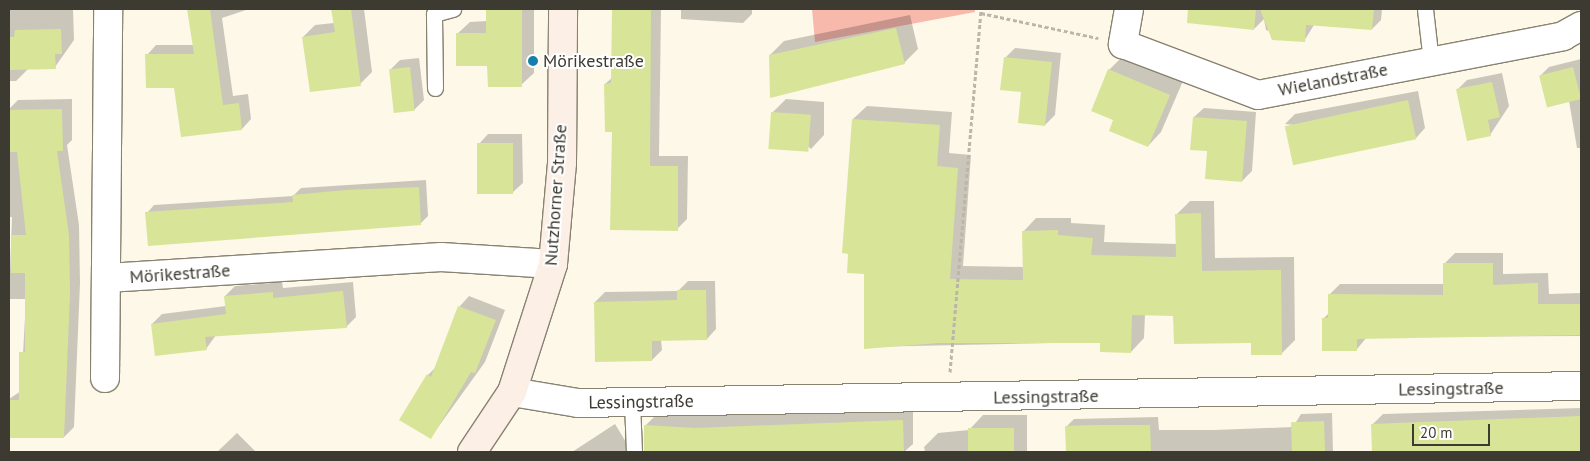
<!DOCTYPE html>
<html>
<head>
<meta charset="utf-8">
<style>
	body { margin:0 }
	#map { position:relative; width:1590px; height:461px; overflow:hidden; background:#fef8e9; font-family:"PT Sans",sans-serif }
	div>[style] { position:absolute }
	.green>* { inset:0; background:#f8b9ad }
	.shadow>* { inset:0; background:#0003 }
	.building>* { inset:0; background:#d8e598; transform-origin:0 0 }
	.path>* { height:3px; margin-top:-1.5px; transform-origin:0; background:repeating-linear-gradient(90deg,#bbb6a9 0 4px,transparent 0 6.5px) }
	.roads { filter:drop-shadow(1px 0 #898271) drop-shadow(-1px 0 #898271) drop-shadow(0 1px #898271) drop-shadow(0 -1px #898271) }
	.lane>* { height:15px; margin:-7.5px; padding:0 7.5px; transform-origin:7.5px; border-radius:7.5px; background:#fff }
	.street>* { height:28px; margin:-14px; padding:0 14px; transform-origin:14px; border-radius:14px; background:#fff }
	.secondary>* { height:28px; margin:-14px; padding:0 14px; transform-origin:14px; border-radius:14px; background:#fcefe5 }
	.dots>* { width:14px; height:14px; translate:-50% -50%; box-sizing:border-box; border:2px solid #fff; border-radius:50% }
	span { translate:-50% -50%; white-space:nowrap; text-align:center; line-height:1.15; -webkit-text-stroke:4px #fff; paint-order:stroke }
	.poi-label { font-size:18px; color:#3d3a32 }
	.left { translate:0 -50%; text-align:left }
	.street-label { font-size:18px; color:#3d3a32 }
	.frame { position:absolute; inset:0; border:10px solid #3d3a32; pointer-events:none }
	.scale { position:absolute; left:1412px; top:424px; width:78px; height:22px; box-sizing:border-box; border:2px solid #3d3a32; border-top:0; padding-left:6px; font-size:15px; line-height:18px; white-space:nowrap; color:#3d3a32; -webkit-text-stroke:4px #fff; paint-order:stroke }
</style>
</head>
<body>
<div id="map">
	<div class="green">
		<i style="clip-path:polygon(812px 9px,975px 9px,975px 12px,815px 42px)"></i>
	</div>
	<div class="shadow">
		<i style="clip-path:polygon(9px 9px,73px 9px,74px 40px,55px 67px,28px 69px,16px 81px,9px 81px)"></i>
		<i style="clip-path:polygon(188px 9px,249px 9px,222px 18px,233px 96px,248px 94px,251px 119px,242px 129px,175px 87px,147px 55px,156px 45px,194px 45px)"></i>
		<i style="clip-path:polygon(332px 9px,364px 9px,372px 72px,360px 84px,303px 37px,315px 25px,334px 23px)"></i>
		<i style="clip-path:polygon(487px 9px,534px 9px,534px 73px,521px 85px,489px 65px,457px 34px,470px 22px,487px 21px)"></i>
		<i style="clip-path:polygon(613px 9px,661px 9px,659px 156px,688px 156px,687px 219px,677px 229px,613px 130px,605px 84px,613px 77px)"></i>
		<i style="clip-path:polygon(681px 9px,752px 9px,752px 14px,743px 23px,681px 19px)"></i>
		<i style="clip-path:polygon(1203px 9px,1382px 9px,1381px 20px,1372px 29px,1314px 25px,1304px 41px,1266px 30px,1264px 19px,1254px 29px,1202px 23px)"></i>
		<i style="clip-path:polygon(910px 15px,918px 49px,904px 63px,770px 55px,784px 41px)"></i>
		<i style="clip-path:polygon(1015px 48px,1061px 53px,1055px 115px,1045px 125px,1005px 58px)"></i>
		<i style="clip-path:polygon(1123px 56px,1183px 81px,1161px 132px,1148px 146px,1115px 119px,1109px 70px)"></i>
		<i style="clip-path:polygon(419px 58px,424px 100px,414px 110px,390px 70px,400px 60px)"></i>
		<i style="clip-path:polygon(1581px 59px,1581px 148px,1577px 148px,1569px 101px,1541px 75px,1549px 67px)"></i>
		<i style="clip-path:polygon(1502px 73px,1509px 106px,1490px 135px,1458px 89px,1467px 80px)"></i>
		<i style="clip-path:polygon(1418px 91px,1425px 128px,1416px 138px,1285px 124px,1295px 114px)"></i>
		<i style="clip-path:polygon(72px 99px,72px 140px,67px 145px,79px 225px,80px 283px,74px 427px,64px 437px,9px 437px,9px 399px,21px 391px,26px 299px,9px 299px,12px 217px,9px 217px,9px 109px,18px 100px)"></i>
		<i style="clip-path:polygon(786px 99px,824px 102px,824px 135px,811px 149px,772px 113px)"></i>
		<i style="clip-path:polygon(867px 106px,952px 112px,949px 153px,971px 155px,963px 266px,1024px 267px,1023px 232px,1036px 218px,1071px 218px,1071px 223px,1105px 225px,1104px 242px,1177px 244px,1177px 214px,1190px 201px,1214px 201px,1215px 258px,1294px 257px,1295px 340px,1281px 354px,1174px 315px,1145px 314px,1144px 338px,1131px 352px,1102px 342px,865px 347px,865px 273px,849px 253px,843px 252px,853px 119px)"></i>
		<i style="clip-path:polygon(1204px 108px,1256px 112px,1252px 171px,1242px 181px,1194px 117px)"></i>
		<i style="clip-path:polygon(488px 134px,522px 134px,523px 183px,513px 192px,479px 144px)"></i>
		<i style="clip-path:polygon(426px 180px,428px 216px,420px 224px,147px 213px,154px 205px,293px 196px,301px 188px)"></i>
		<i style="clip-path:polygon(1455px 253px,1503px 253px,1503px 274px,1548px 273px,1549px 294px,1581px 293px,1581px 336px,1367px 337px,1357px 349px,1323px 319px,1330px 312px,1329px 295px,1340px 284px,1444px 284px,1444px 264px)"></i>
		<i style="clip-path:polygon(688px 281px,715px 281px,716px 329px,707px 339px,661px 340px,662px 350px,652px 360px,595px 302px,605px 292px,678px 291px)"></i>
		<i style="clip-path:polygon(282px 282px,283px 288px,353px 282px,356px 317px,346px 327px,216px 335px,206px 349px,152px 324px,162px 314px,226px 306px,225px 296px,235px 286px)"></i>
		<i style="clip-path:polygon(469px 296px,505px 310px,485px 362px,431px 437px,428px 375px,437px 366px,460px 306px)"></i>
		<i style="clip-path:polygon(1581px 408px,1581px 452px,1374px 452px,1373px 424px,1383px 414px)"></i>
		<i style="clip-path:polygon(913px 410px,913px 444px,904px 452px,645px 452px,645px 426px,655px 416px)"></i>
		<i style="clip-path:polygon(1332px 413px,1333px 452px,1067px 452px,1066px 427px,1074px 419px,1158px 417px,1159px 430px,1215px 430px,1293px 427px,1301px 414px)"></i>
		<i style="clip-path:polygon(983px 415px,1027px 415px,1027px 452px,925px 452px,924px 447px,938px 433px,969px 430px)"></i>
		<i style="clip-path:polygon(615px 424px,632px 452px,572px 452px)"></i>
		<i style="clip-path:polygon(237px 433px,256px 452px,217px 452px)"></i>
	</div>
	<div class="building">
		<i style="clip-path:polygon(187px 9px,210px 9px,223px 105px,239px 103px,242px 130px,181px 137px,174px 88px,146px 88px,145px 54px,194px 54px)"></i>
		<i style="clip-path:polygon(331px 9px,351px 9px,361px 86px,310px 92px,302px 37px,335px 32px)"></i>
		<i style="clip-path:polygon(486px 9px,522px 9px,522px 87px,488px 87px,487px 66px,456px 66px,456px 33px,486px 33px)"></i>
		<i style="clip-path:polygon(612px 9px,651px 9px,650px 166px,678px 166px,678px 231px,610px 230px,612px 132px,605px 132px,604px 84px,611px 83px)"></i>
		<i style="clip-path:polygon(1188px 9px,1256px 9px,1254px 30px,1187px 23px)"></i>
		<i style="clip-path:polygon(1260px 9px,1374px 9px,1372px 30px,1306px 25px,1305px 42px,1272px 40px)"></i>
		<i style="clip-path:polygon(896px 28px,905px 64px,770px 98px,769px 55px)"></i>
		<i style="clip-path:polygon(61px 29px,62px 54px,55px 54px,56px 69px,9px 70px,9px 37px,14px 37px,15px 30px)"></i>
		<i style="clip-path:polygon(1004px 57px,1052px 62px,1045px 126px,1018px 123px,1021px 92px,1000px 90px)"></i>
		<i style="left:410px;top:67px;width:44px;height:21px;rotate:84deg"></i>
		<i style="left:1573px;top:67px;width:33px;height:35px;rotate:76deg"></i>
		<i style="clip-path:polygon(1108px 69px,1170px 95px,1148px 147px,1109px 131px,1113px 120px,1091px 111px)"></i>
		<i style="clip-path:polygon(1492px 82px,1500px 117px,1488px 120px,1491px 136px,1467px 141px,1456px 89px)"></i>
		<i style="left:1408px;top:100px;width:40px;height:126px;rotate:78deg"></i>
		<i style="clip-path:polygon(62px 109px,63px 151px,57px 151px,69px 235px,70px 294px,64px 438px,9px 438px,9px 400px,19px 400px,19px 352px,25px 352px,25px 273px,11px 273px,11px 235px,26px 235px,17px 152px,9px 152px,9px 110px)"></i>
		<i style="left:771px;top:112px;width:40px;height:37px;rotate:4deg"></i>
		<i style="clip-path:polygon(1193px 117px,1247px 121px,1242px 182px,1205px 179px,1207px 151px,1190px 150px)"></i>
		<i style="clip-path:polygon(852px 119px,940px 125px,937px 166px,958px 168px,950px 279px,1023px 280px,1022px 231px,1058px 230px,1058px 235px,1093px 238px,1091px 255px,1176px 257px,1175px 214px,1201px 213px,1202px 271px,1281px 270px,1282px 355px,1251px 355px,1251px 343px,1174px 344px,1173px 316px,1132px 315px,1131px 353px,1100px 352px,1100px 343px,938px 343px,864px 349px,864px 274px,847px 273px,848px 254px,842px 253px)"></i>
		<i style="left:513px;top:143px;width:51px;height:36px;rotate:90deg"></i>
		<i style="clip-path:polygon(419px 187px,421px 225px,148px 246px,145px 212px,293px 202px,292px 195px,346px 190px)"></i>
		<i style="clip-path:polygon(1443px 263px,1493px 263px,1493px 285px,1538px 283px,1538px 304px,1581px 304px,1581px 335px,1357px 339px,1357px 351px,1322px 351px,1322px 318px,1328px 318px,1328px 294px,1443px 295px)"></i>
		<i style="clip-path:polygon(677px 290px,706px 290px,707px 340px,652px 341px,652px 361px,595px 362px,594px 302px,677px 300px)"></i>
		<i style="clip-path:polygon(343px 291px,347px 328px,205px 337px,207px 350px,155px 356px,151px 324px,226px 314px,224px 296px,273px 292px,273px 298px)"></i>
		<i style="clip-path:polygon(458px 306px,496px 320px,475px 373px,471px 372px,431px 439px,399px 420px,427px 374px,431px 377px)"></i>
		<i style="clip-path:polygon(1581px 416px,1581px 452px,1372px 452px,1371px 424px)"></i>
		<i style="clip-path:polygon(903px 420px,904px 452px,644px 452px,644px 425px,695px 428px)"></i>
		<i style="left:1324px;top:421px;width:31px;height:33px;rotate:88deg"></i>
		<i style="clip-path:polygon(1097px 425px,1150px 425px,1151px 452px,1066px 452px,1065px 426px)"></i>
		<i style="left:968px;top:428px;width:46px;height:24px"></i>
	</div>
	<div class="path">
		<i style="left:981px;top:13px;width:120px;rotate:12.1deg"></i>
		<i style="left:950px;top:372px;width:364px;rotate:-85.1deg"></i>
	</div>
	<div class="roads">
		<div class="lane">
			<i style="left:1425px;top:9px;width:53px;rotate:83.5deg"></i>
			<i style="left:435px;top:88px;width:74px;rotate:-90.8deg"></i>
			<i style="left:434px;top:14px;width:20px;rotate:-15deg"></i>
			<i style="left:632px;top:402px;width:50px;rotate:87.7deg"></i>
		</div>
		<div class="street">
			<i style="left:1129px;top:9px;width:36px;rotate:100deg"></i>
			<i style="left:1123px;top:44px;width:144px;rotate:20.7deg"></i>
			<i style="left:1258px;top:95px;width:311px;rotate:-10.9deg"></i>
			<i style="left:1563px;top:36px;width:21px;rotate:-29deg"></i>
			<i style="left:107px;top:278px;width:335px;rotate:-3.6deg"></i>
			<i style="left:441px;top:257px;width:112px;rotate:3.6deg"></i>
			<i style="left:105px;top:378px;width:369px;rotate:-89.5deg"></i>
			<i style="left:512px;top:392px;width:67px;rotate:9.5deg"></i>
			<i style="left:578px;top:403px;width:1003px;rotate:-0.97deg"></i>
		</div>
		<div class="secondary">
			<i style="left:472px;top:452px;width:72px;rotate:-56.3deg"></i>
			<i style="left:512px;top:392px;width:134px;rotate:-72.2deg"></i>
			<i style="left:553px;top:264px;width:101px;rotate:-84.9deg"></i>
			<i style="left:562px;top:163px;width:154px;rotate:-89.6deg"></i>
		</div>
	</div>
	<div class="dots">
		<i style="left:533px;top:61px;background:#1481aa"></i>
	</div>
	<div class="poi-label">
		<span class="left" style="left:543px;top:61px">Mörikestraße</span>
	</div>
	<div class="street-label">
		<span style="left:1333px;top:80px;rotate:-11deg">Wielandstraße</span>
		<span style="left:556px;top:195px;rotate:-86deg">Nutzhorner Straße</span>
		<span style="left:180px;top:274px;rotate:-4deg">Mörikestraße</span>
		<span style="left:1451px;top:389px;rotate:-1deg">Lessingstraße</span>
		<span style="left:1046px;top:397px;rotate:-1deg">Lessingstraße</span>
		<span style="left:641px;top:402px;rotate:-1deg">Lessingstraße</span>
	</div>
	<div class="frame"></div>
	<div class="scale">20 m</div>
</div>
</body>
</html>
